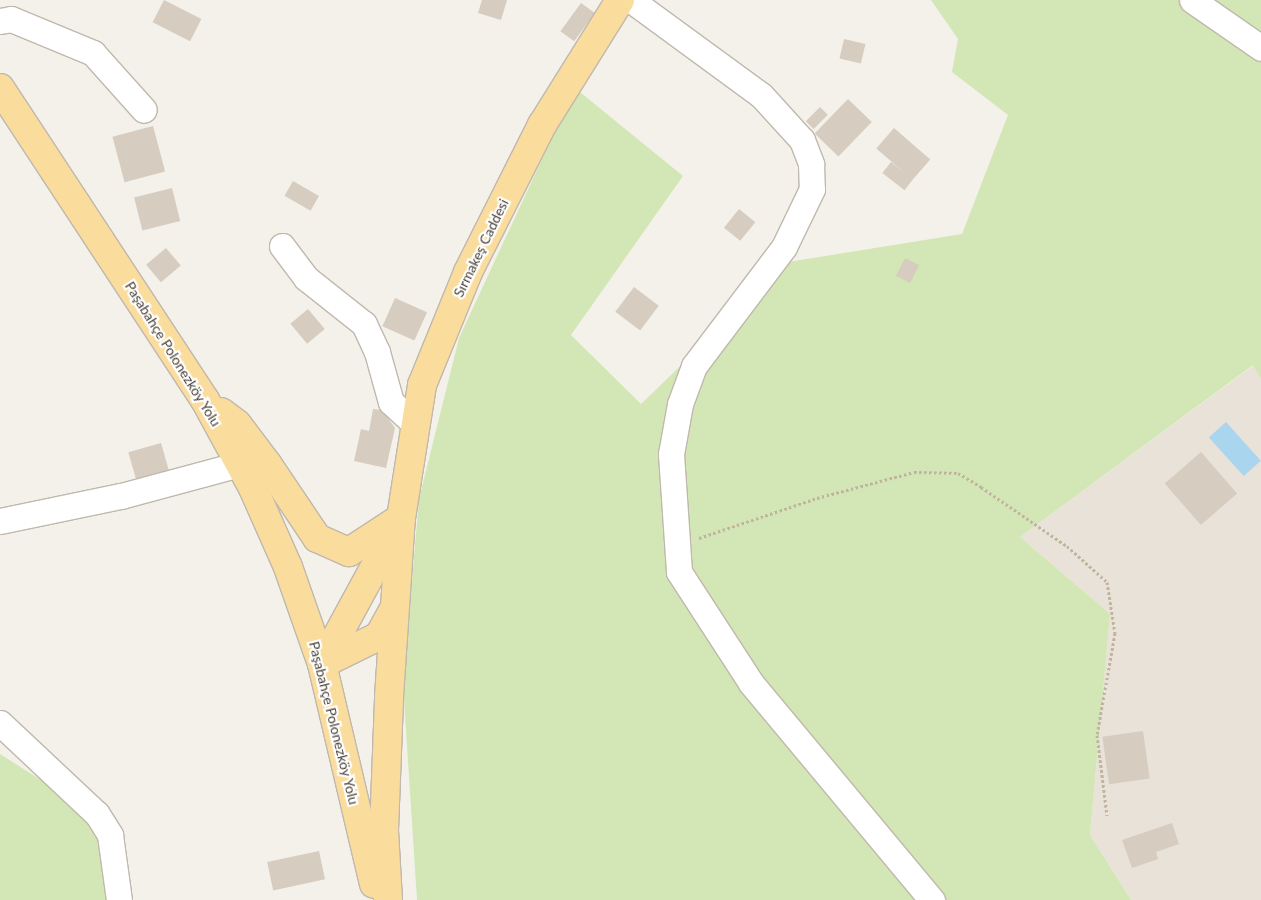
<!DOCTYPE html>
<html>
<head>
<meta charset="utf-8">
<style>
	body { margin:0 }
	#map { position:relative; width:1261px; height:900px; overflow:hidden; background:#f4f1ea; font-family:Lato,sans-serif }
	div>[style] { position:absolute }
	.residential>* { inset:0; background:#e8e2d8 }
	.green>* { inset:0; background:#d2e7b5 }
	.water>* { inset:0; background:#a9d5ee; transform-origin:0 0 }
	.building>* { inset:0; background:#d6ccc0; transform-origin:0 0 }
	.path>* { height:3px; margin-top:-1.5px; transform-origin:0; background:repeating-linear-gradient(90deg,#c1b39e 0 2.5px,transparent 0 5px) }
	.roads { filter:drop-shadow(1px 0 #c0b8ad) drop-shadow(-1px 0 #c0b8ad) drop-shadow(0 1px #c0b8ad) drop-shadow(0 -1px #c0b8ad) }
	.minor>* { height:25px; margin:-12.5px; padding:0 12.5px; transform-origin:12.5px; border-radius:12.5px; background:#fff }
	.major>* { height:28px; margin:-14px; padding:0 14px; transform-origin:14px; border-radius:14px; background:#fadc9d }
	span { translate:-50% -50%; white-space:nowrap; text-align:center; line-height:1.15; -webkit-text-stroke:4.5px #fff; paint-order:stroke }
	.street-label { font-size:14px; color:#484138 }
</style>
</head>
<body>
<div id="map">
	<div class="residential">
		<i style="clip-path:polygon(1254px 365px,1261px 379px,1261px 900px,1131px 900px,1090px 835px,1110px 614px,1020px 537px)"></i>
	</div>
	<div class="green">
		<i style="clip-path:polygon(931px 0,1261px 0,1261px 379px,1253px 365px,1020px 537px,1110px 614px,1090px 835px,1131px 900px,417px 900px,403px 684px,419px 499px,459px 338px,575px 88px,683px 176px,571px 335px,641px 404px,788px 262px,962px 234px,1008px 115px,952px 72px,958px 39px)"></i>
		<i style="clip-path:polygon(0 754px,102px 819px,125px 900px,0 900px)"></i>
	</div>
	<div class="water">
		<i style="left:1226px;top:422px;width:52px;height:23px;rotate:48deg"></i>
	</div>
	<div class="building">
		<i style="left:164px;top:0;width:42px;height:25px;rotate:27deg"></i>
		<i style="clip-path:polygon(482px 0,507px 0,501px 20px,478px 13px)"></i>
		<i style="left:581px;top:3px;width:17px;height:35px;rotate:36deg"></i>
		<i style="left:844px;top:39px;width:22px;height:20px;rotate:13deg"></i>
		<i style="left:848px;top:99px;width:33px;height:48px;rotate:44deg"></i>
		<i style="left:820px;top:107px;width:11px;height:20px;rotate:45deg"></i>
		<i style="left:153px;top:126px;width:47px;height:42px;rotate:75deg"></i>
		<i style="left:894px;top:128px;width:48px;height:27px;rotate:41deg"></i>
		<i style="left:891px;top:162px;width:28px;height:14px;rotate:38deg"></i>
		<i style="left:293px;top:181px;width:30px;height:17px;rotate:30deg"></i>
		<i style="left:172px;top:188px;width:34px;height:39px;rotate:76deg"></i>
		<i style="left:739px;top:209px;width:21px;height:24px;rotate:39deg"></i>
		<i style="left:166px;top:248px;width:23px;height:26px;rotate:50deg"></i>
		<i style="left:905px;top:258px;width:16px;height:20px;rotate:27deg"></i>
		<i style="left:634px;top:287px;width:31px;height:31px;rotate:37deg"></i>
		<i style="left:395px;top:298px;width:35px;height:31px;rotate:24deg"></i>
		<i style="left:308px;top:309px;width:26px;height:23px;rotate:50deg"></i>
		<i style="clip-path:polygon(373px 409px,382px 410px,395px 428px,386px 468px,354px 461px,361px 429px,369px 431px)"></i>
		<i style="left:161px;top:443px;width:33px;height:34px;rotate:74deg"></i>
		<i style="left:1201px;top:452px;width:55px;height:48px;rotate:49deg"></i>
		<i style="left:1143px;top:731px;width:48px;height:41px;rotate:82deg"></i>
		<i style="clip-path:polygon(1172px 823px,1179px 844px,1156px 852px,1158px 859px,1132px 868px,1122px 840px)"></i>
		<i style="left:319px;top:851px;width:29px;height:53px;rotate:78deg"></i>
	</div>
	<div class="path">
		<i style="left:699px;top:538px;width:125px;rotate:-18.7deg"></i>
		<i style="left:817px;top:498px;width:100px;rotate:-15deg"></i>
		<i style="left:914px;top:472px;width:44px;rotate:1.3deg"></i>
		<i style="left:958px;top:473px;width:27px;rotate:31deg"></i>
		<i style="left:981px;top:487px;width:104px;rotate:34.5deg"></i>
		<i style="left:1067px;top:546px;width:54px;rotate:42deg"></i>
		<i style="left:1107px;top:582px;width:52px;rotate:81.1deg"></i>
		<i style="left:1115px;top:633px;width:104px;rotate:100deg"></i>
		<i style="left:1097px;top:735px;width:81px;rotate:82.9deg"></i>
	</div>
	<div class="roads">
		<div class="minor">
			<i style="left:631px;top:0;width:161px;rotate:36.2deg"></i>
			<i style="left:761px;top:95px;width:61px;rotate:47.7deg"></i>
			<i style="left:802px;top:140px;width:26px;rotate:69deg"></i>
			<i style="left:811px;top:164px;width:25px;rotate:88deg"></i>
			<i style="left:812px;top:189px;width:64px;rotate:115.8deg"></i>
			<i style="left:784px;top:247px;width:149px;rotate:127.1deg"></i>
			<i style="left:694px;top:366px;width:40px;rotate:110.2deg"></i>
			<i style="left:680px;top:404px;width:51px;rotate:100.2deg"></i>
			<i style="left:671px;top:454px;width:118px;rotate:86.1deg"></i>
			<i style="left:679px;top:572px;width:132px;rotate:57deg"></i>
			<i style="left:751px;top:683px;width:283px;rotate:50.2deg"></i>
			<i style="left:1192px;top:0;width:84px;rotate:34.8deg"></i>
			<i style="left:0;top:21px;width:11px;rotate:-10deg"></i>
			<i style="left:11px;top:19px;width:89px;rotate:22.5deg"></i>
			<i style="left:93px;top:53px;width:76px;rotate:48.2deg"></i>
			<i style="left:282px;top:246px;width:40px;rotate:53deg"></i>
			<i style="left:306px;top:278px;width:74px;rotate:38.4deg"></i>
			<i style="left:364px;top:324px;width:31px;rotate:65deg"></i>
			<i style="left:377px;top:352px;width:52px;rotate:74.4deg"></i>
			<i style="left:391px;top:402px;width:34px;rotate:43deg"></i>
			<i style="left:0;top:521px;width:124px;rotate:-11.7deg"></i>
			<i style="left:121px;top:496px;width:123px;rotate:-15.1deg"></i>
			<i style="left:0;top:723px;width:133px;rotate:43.2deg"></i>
			<i style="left:97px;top:814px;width:25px;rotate:58deg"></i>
			<i style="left:110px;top:835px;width:66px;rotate:82.1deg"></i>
		</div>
		<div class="major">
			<i style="left:0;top:88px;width:373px;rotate:56.7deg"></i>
			<i style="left:205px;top:400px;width:100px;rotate:61.4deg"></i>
			<i style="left:253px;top:488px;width:86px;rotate:66.1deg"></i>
			<i style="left:288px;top:567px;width:103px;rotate:70.7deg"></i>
			<i style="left:322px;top:664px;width:226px;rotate:76.7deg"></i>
			<i style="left:221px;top:412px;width:20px;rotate:37deg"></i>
			<i style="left:237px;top:424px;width:51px;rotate:52.9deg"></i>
			<i style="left:268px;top:465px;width:88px;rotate:56.1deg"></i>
			<i style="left:317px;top:538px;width:35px;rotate:24deg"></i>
			<i style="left:349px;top:552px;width:62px;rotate:-33.2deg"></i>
			<i style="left:322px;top:664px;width:157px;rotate:-61.5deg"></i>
			<i style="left:322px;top:664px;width:64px;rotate:-26.2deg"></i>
			<i style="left:379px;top:636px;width:31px;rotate:-61deg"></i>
			<i style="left:388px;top:900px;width:70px;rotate:-93.3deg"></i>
			<i style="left:384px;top:830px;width:133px;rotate:-87.8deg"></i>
			<i style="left:389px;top:697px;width:179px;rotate:-86.2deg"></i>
			<i style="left:401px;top:518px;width:135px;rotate:-81deg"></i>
			<i style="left:422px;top:385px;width:122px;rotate:-67.8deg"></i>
			<i style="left:468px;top:272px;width:165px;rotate:-63.3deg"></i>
			<i style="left:542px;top:125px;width:147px;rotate:-58deg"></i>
		</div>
	</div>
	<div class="street-label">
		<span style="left:481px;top:248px;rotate:-64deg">Sırmakeş Caddesi</span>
		<span style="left:173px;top:354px;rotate:58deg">Paşabahçe Polonezköy Yolu</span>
		<span style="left:334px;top:723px;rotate:76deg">Paşabahçe Polonezköy Yolu</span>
	</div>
</div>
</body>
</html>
